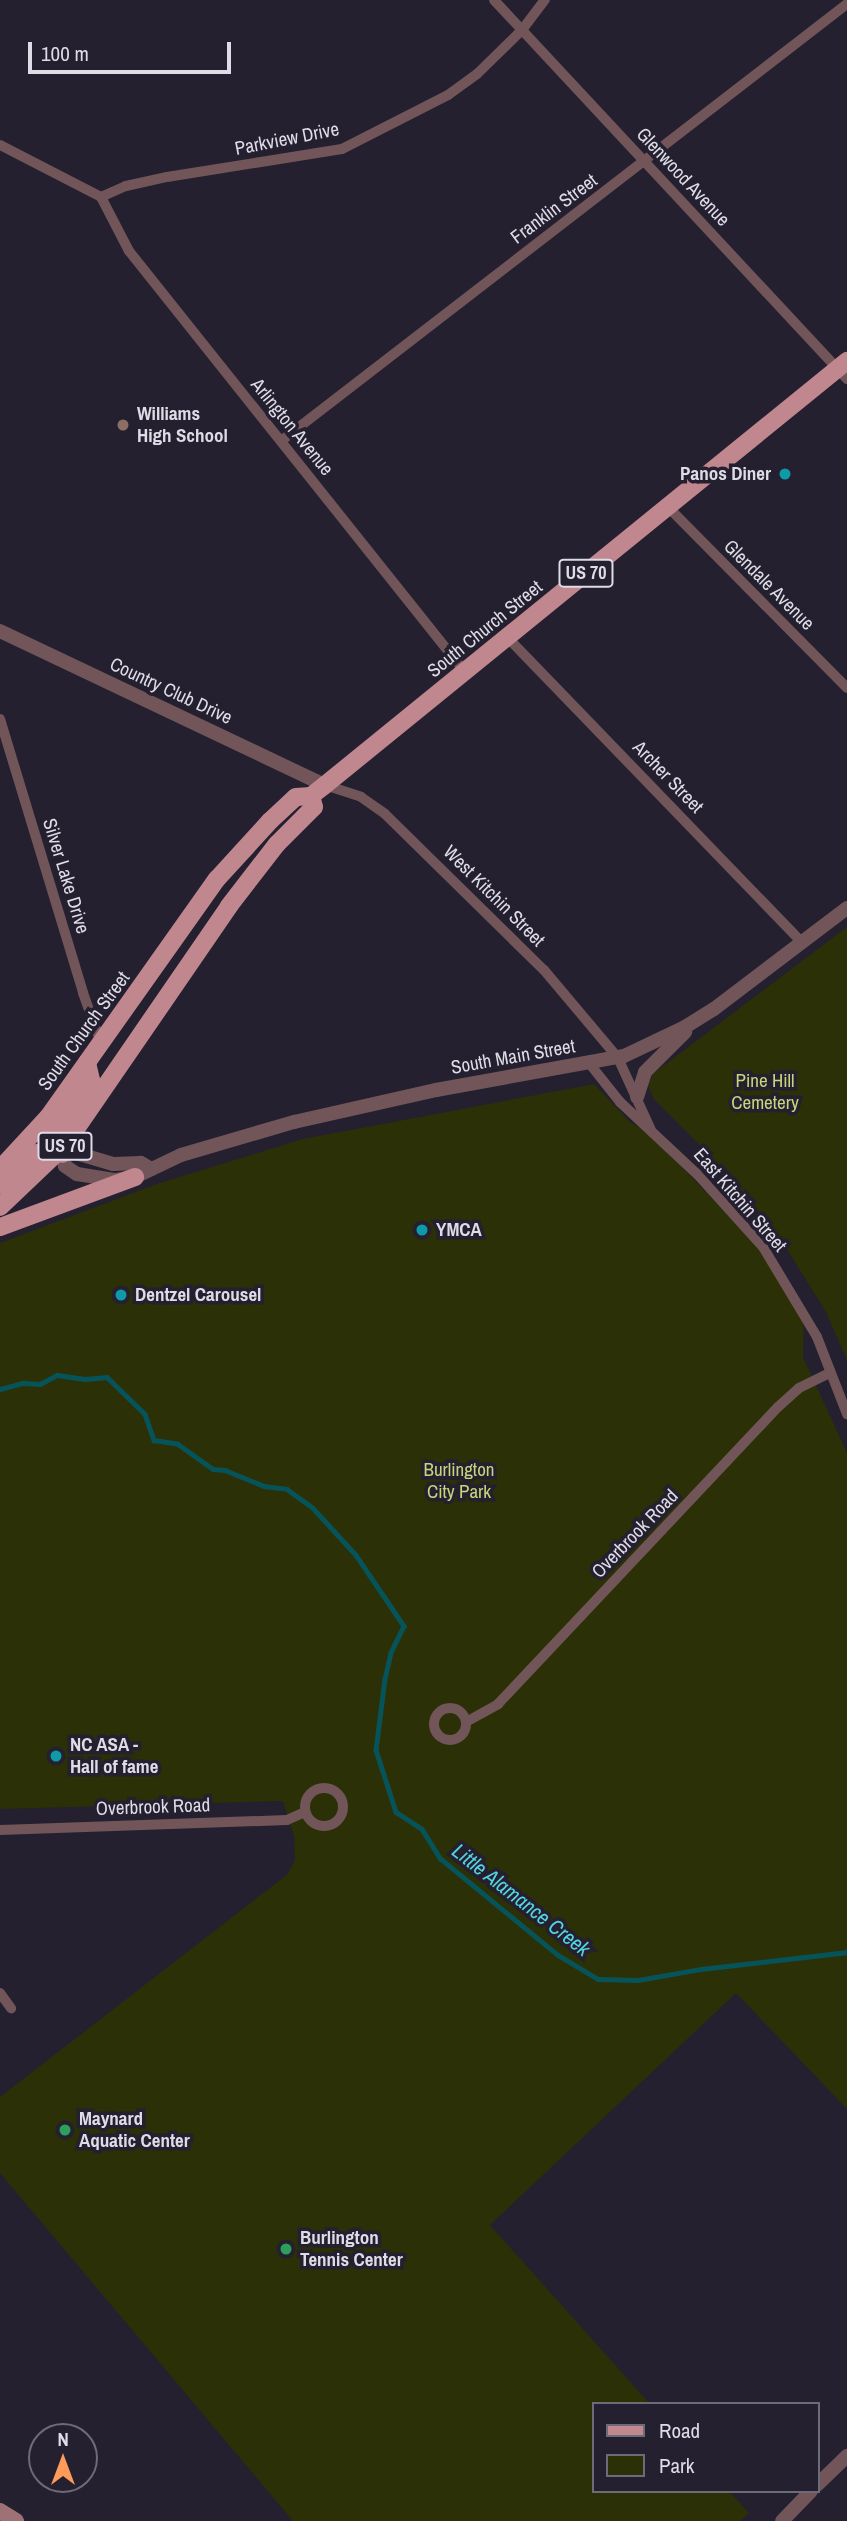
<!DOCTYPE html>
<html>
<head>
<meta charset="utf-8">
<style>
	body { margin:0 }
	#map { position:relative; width:847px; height:2521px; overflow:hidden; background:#24202f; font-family:"Archivo Narrow",sans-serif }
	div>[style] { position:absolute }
	.green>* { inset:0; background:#2b3007 }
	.stream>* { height:4.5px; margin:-2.25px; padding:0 2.25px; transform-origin:2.25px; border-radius:2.25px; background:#07535a }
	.minor>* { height:10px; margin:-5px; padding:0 5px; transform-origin:5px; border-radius:5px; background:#715559 }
	.minor>.ring { margin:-5px; padding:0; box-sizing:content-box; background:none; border:10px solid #715559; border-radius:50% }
	.tertiary>* { height:14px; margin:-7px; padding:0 7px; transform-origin:7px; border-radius:7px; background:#715559 }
	.secondary>* { height:16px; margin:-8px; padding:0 8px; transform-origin:8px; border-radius:8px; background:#9e7177 }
	.primary>* { height:18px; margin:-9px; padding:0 9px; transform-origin:9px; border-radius:9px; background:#c0878f }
	.dots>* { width:19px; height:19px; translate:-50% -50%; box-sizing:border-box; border:4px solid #24202f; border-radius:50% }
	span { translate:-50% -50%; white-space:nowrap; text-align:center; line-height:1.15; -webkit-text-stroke:7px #24202f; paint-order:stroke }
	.shield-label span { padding:2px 5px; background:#24202f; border:2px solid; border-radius:5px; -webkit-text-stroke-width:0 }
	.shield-label { font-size:18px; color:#dedce7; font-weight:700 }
	.street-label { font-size:19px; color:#dedce7 }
	.poi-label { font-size:19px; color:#dedce7; font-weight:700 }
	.left { translate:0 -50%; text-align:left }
	.right { translate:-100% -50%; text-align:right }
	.park-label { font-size:19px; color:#c7d57c }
	.water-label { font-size:21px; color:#52d4e2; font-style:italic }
	.legend { position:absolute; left:592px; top:2402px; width:228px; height:91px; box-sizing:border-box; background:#24202f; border:2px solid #6e6b79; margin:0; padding:9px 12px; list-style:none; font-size:21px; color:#dedce7 }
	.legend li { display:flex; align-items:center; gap:14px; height:35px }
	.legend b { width:35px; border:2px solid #6e6b79 }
	.north { position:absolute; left:28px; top:2423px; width:70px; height:70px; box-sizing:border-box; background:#24202f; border:2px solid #6e6b79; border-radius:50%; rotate:0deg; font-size:19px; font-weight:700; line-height:28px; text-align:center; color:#dedce7 }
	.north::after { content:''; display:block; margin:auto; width:24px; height:32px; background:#ff9b5a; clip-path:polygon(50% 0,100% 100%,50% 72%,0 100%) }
	.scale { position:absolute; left:28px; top:42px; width:203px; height:32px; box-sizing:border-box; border:4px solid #dedce7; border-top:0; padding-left:9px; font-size:21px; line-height:24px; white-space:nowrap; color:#dedce7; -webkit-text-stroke:5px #24202f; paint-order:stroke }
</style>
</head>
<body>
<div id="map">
	<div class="green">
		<i style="clip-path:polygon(847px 927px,847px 1360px,826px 1312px,775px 1230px,695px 1140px,654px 1099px,648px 1085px,654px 1073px)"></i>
		<i style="clip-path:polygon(594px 1084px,631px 1123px,646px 1130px,762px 1250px,804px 1312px,803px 1357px,847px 1453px,847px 2109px,736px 1993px,490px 2225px,650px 2404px,593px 2404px,593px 2491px,729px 2491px,749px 2513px,740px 2521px,293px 2521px,0 2173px,0 2097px,288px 1874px,295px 1860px,294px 1836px,283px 1801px,0 1809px,0 1243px,157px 1184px,303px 1139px)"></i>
	</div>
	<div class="stream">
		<i style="left:0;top:1389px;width:24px;rotate:-15deg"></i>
		<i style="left:23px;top:1383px;width:17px;rotate:3deg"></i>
		<i style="left:40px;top:1384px;width:19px;rotate:-28deg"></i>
		<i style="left:57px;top:1375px;width:28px;rotate:8deg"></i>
		<i style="left:85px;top:1379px;width:22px;rotate:-5deg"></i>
		<i style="left:107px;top:1377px;width:53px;rotate:44.2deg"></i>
		<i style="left:145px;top:1414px;width:28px;rotate:71deg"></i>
		<i style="left:154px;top:1440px;width:24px;rotate:9deg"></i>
		<i style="left:178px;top:1444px;width:43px;rotate:35.5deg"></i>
		<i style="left:213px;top:1469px;width:12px;rotate:5deg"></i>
		<i style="left:225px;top:1470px;width:42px;rotate:22.3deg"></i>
		<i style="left:264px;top:1486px;width:23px;rotate:7deg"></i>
		<i style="left:287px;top:1489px;width:32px;rotate:36deg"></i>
		<i style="left:313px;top:1508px;width:64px;rotate:47.5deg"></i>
		<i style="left:356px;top:1555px;width:86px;rotate:55.9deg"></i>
		<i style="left:404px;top:1626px;width:30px;rotate:116deg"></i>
		<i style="left:391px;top:1653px;width:27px;rotate:103deg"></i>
		<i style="left:385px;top:1679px;width:72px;rotate:97.2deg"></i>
		<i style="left:376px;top:1750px;width:65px;rotate:72.1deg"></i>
		<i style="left:396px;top:1812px;width:31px;rotate:33deg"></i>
		<i style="left:422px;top:1829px;width:34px;rotate:58deg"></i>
		<i style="left:440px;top:1858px;width:153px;rotate:39.4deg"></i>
		<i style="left:558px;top:1955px;width:47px;rotate:31deg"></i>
		<i style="left:598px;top:1979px;width:40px;rotate:1.4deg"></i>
		<i style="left:638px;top:1980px;width:64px;rotate:-9.9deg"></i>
		<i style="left:701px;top:1969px;width:147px;rotate:-6.6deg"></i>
	</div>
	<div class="minor">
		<i style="left:494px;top:0;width:518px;rotate:47.03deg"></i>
		<i style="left:0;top:145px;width:114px;rotate:27.2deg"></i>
		<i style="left:101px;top:197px;width:27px;rotate:-24deg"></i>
		<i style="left:126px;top:186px;width:42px;rotate:-12.4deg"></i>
		<i style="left:167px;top:177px;width:177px;rotate:-9.1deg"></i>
		<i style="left:342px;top:149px;width:119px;rotate:-27deg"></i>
		<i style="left:448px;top:95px;width:36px;rotate:-36deg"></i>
		<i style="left:477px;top:74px;width:63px;rotate:-44.4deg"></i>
		<i style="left:522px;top:30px;width:38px;rotate:-53deg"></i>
		<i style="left:101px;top:197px;width:61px;rotate:62.6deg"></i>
		<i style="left:129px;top:251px;width:539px;rotate:51.41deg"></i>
		<i style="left:281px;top:441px;width:715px;rotate:-37.67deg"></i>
		<i style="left:667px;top:506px;width:256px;rotate:45.3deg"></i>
		<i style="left:508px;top:638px;width:423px;rotate:46deg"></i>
		<i style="left:0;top:719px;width:286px;rotate:73.1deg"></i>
		<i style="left:83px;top:993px;width:53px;rotate:70.2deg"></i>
		<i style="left:325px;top:785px;width:38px;rotate:18deg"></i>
		<i style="left:361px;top:797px;width:29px;rotate:35deg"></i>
		<i style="left:385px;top:814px;width:223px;rotate:44.5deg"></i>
		<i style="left:544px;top:970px;width:115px;rotate:49.9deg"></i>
		<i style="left:618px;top:1058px;width:79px;rotate:65.4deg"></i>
		<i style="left:589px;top:1063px;width:50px;rotate:51.5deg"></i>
		<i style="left:620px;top:1102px;width:105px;rotate:43.1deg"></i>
		<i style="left:697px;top:1174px;width:98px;rotate:47.9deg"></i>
		<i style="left:763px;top:1247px;width:105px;rotate:59deg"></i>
		<i style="left:817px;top:1337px;width:83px;rotate:68.7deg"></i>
		<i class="ring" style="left:434px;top:1708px;width:22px;height:22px"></i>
		<i style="left:466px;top:1722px;width:37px;rotate:-29deg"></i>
		<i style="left:498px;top:1704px;width:408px;rotate:-46.7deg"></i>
		<i style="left:778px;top:1407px;width:28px;rotate:-42deg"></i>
		<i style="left:799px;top:1388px;width:34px;rotate:-26deg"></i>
		<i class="ring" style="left:305px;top:1788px;width:28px;height:28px"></i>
		<i style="left:0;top:1830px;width:287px;rotate:-2deg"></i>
		<i style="left:287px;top:1820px;width:20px;rotate:-24deg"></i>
		<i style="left:0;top:1993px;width:19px;rotate:54deg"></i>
	</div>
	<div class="tertiary">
		<i style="left:0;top:631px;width:360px;rotate:25.4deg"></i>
		<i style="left:637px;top:1097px;width:26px;rotate:-72deg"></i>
		<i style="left:645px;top:1072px;width:57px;rotate:-45deg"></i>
		<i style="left:151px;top:1169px;width:12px;rotate:-149deg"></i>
		<i style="left:141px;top:1163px;width:28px;rotate:178deg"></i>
		<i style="left:113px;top:1164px;width:42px;rotate:-163.3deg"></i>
		<i style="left:73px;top:1152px;width:10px;rotate:163deg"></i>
		<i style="left:63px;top:1155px;width:11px;rotate:80deg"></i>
		<i style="left:65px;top:1166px;width:14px;rotate:34deg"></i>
		<i style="left:77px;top:1174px;width:39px;rotate:9deg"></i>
		<i style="left:116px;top:1180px;width:19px;rotate:-9deg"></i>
		<i style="left:135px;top:1177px;width:51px;rotate:-25.6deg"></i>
		<i style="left:181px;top:1155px;width:118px;rotate:-16.3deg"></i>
		<i style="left:294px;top:1122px;width:146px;rotate:-12.7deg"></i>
		<i style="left:436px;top:1090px;width:191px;rotate:-10.3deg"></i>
		<i style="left:624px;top:1056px;width:68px;rotate:-25.4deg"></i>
		<i style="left:685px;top:1027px;width:34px;rotate:-32deg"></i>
		<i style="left:714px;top:1009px;width:167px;rotate:-37.2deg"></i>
		<i style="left:817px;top:2485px;width:42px;rotate:-44deg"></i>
		<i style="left:782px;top:2521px;width:42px;rotate:-46deg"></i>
	</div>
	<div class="secondary">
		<i style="left:0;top:2511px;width:19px;rotate:32deg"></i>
	</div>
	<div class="primary">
		<i style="left:55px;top:1149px;width:16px;rotate:-90deg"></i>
		<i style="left:55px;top:1133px;width:64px;rotate:-55.8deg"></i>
		<i style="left:91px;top:1080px;width:18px;rotate:-103deg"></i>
		<i style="left:0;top:1169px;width:72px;rotate:-47.2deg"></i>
		<i style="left:49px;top:1116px;width:291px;rotate:-54.7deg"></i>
		<i style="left:217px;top:879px;width:79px;rotate:-47.6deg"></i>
		<i style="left:270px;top:821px;width:35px;rotate:-43deg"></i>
		<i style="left:296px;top:797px;width:15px;rotate:-4deg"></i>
		<i style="left:311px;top:796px;width:18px;rotate:-38deg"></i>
		<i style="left:325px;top:785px;width:673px;rotate:-39.09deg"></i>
		<i style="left:0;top:1185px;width:50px;rotate:-40.1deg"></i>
		<i style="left:38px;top:1153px;width:17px;rotate:-13deg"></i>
		<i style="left:55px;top:1149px;width:9px;rotate:32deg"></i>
		<i style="left:0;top:1207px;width:90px;rotate:-43.6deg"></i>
		<i style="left:65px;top:1145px;width:290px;rotate:-55.5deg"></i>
		<i style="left:229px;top:906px;width:78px;rotate:-52.3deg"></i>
		<i style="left:277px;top:844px;width:52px;rotate:-45deg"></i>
		<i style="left:314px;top:807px;width:11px;rotate:-105deg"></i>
		<i style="left:0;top:1227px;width:144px;rotate:-20.3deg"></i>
	</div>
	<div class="dots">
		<i style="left:123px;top:425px;background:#8d6e63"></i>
		<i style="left:785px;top:474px;background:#0f9aa8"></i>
		<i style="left:422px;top:1230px;background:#0f9aa8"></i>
		<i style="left:121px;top:1295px;background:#0f9aa8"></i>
		<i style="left:56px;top:1756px;background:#0f9aa8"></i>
		<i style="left:65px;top:2130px;background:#2e9e5b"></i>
		<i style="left:286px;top:2249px;background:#2e9e5b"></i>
	</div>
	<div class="shield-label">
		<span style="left:586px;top:573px">US 70</span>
		<span style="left:65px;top:1146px">US 70</span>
	</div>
	<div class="street-label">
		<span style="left:287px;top:139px;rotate:-11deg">Parkview Drive</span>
		<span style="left:683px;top:177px;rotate:47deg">Glenwood Avenue</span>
		<span style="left:554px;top:209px;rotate:-37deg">Franklin Street</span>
		<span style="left:292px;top:427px;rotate:51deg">Arlington Avenue</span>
		<span style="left:769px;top:585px;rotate:45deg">Glendale Avenue</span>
		<span style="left:485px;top:629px;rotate:-39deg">South Church Street</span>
		<span style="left:171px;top:691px;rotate:25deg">Country Club Drive</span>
		<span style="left:668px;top:777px;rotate:46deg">Archer Street</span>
		<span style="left:66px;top:876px;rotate:73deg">Silver Lake Drive</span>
		<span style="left:494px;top:896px;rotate:45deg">West Kitchin Street</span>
		<span style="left:84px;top:1031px;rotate:-54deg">South Church Street</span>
		<span style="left:513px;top:1057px;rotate:-10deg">South Main Street</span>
		<span style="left:740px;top:1200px;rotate:49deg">East Kitchin Street</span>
		<span style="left:635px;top:1534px;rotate:-46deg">Overbrook Road</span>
		<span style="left:153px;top:1807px;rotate:-2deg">Overbrook Road</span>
	</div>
	<div class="poi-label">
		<span class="left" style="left:137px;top:425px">Williams<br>High School</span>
		<span class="right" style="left:771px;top:474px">Panos Diner</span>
		<span class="left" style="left:436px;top:1230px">YMCA</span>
		<span class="left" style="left:135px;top:1295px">Dentzel Carousel</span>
		<span class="left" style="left:70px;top:1756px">NC ASA -<br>Hall of fame</span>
		<span class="left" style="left:79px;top:2130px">Maynard<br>Aquatic Center</span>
		<span class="left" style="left:300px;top:2249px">Burlington<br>Tennis Center</span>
	</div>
	<div class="park-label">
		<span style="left:765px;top:1092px">Pine Hill<br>Cemetery</span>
		<span style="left:459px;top:1481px">Burlington<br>City Park</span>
	</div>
	<div class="water-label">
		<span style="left:521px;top:1900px;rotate:38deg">Little Alamance Creek</span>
	</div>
	<ul class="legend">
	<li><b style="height:9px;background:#c0878f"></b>Road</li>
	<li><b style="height:19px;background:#2b3007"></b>Park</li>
	</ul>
	<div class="north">N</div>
	<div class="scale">100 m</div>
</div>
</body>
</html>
